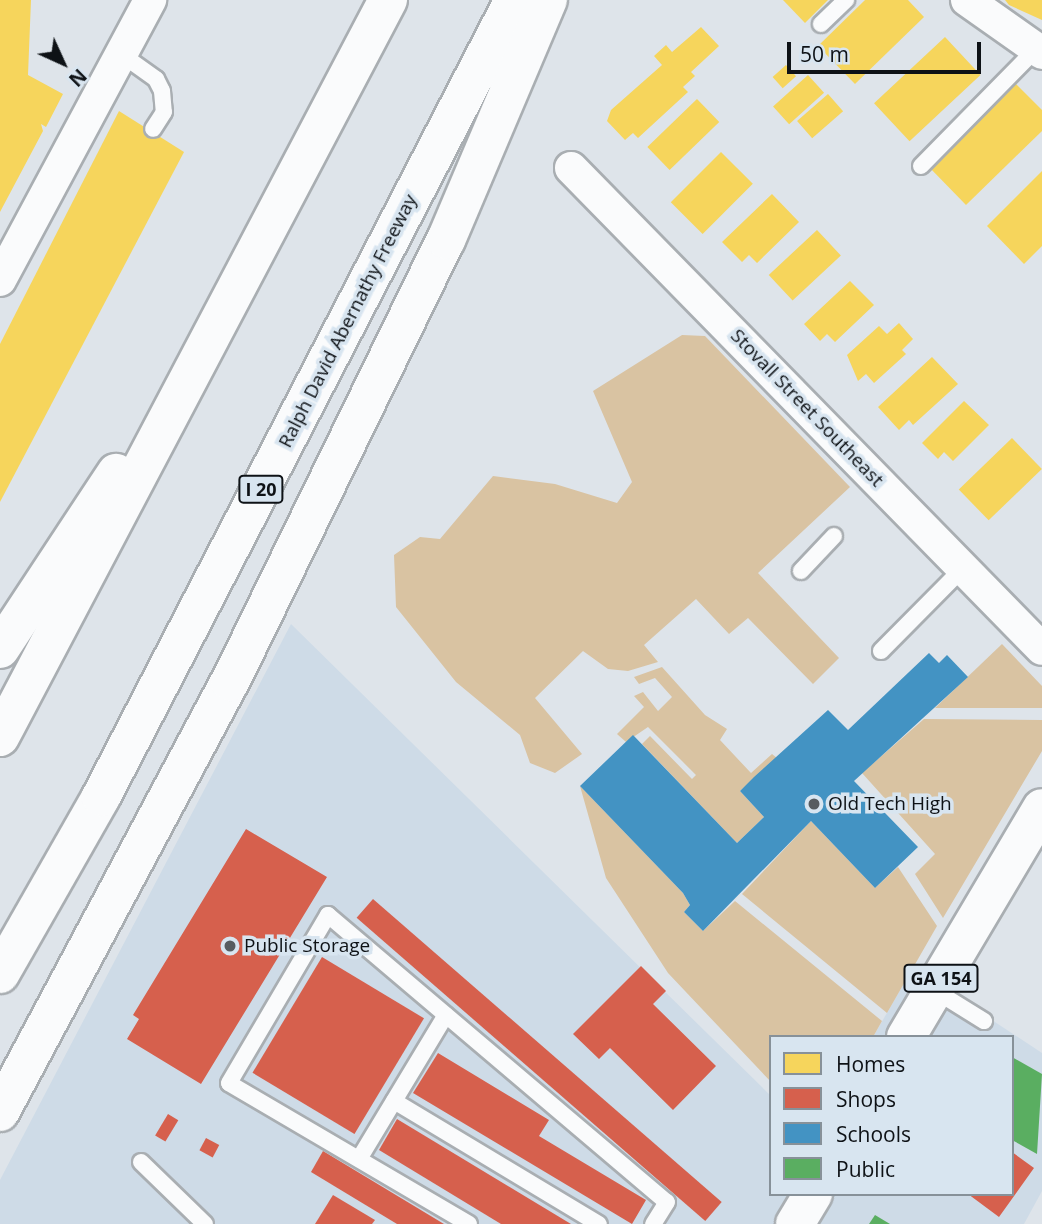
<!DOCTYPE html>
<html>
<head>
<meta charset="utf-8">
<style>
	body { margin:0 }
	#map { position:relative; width:1042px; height:1224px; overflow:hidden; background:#dee4ea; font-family:"Open Sans",sans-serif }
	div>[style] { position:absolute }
	.built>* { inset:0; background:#cedbe7 }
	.green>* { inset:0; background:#d9c3a2 }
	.homes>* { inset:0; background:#f6d55c; transform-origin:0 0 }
	.shops>* { inset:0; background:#d6604d; transform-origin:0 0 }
	.schools>* { inset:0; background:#4393c3 }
	.public>* { inset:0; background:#5aae61 }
	.roads { filter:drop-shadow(2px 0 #a9aeb2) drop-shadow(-2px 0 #a9aeb2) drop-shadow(0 2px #a9aeb2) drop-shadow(0 -2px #a9aeb2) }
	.service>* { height:16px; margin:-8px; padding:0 8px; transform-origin:8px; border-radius:8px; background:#fafbfc }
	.minor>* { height:32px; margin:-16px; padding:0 16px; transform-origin:16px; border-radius:16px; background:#fafbfc }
	.primary>* { height:38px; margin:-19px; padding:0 19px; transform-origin:19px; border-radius:19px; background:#fafbfc }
	.motorway>* { height:38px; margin:-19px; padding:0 19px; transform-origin:19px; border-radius:19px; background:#fafbfc }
	.dots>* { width:19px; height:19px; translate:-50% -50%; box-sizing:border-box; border:4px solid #d8e5f0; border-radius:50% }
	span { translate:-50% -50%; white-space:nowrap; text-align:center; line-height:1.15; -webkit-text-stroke:7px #d8e5f0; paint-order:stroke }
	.shield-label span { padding:2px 5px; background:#d8e5f0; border:2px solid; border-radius:5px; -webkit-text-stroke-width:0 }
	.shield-label { font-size:18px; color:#0e1216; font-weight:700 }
	.street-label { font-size:19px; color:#0e1216 }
	.poi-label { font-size:19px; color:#0e1216 }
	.left { translate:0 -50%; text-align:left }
	.legend { position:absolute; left:769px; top:1035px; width:245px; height:161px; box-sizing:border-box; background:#d8e5f0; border:2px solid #879199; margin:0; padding:9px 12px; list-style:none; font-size:21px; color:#0e1216 }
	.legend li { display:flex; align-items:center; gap:14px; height:35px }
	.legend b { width:35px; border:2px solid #879199 }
	.north { position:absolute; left:28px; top:28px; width:70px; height:70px; -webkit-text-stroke:5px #d8e5f0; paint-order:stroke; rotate:135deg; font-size:19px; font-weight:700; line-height:28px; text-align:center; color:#0e1216 }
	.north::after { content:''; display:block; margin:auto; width:24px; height:32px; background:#0e1216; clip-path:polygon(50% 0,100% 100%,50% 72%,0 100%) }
	.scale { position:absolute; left:787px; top:42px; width:194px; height:32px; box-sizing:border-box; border:4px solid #0e1216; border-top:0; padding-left:9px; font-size:21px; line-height:24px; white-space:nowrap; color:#0e1216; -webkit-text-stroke:5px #d8e5f0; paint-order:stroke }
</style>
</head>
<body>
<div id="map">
	<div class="built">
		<i style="clip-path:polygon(291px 624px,771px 1096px,771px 1194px,1012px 1194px,1012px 1037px,873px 1037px,913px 968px,1042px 1053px,1042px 1191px,1024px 1224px,0 1224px,0 1180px)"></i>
	</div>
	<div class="green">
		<i style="clip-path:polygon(682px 335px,705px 336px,850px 487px,758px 573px,839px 658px,813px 684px,748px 618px,729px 634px,696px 599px,644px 645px,658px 662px,628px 671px,608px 669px,583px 651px,535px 698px,582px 754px,555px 773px,530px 763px,520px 735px,456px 682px,396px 607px,394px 555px,420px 537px,440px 539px,493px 476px,555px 484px,617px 503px,632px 482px,593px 391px)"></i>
		<i style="clip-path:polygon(1002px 644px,1042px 686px,1042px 708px,935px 708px)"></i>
		<i style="clip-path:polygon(662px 667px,705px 715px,727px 729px,720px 740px,751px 773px,772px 754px,777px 758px,740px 791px,764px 817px,737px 843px,642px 744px,650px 736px,692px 779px,696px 775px,648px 727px,626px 742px,617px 734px,644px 707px,634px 696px,643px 692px,658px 711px,672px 697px,655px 678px,639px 684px,634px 677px)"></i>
		<i style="clip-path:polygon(924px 719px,1042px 720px,1042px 751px,943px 918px,915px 874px,935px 854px,862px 773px)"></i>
		<i style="clip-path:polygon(580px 786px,683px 893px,690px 905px,684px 912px,703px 931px,735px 901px,882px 1021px,873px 1037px,771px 1037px,771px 1082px,668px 973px,606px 878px)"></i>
		<i style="clip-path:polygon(811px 821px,875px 888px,898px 867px,937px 926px,887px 1013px,742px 894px)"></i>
	</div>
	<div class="homes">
		<i style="clip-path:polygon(0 0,31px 0,28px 75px,63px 94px,46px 127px,41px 124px,43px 131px,0 212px)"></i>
		<i style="clip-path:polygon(783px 0,828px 0,805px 23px)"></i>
		<i style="clip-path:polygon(865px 0,908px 0,924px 17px,855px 84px,818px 46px)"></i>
		<i style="clip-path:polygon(1005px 0,1042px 0,1042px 20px,1009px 5px)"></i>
		<i style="clip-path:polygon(701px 27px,719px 46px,691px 72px,695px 76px,683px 87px,688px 92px,638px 138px,633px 133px,625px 140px,607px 121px,611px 110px,662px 65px,654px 56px,666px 45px,672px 52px)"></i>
		<i style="left:945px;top:37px;width:52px;height:97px;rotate:47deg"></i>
		<i style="left:786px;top:65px;width:15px;height:18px;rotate:48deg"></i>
		<i style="left:808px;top:75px;width:24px;height:47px;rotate:48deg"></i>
		<i style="clip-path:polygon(1015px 83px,1042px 110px,1042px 131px,966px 205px,929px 167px)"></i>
		<i style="left:828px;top:94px;width:23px;height:41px;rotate:49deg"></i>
		<i style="left:697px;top:99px;width:32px;height:69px;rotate:46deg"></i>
		<i style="clip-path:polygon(119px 111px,184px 152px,0 502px,0 344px)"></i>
		<i style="left:721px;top:152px;width:45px;height:71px;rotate:45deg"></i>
		<i style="clip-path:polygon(1042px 171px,1042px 246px,1024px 264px,987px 226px)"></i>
		<i style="clip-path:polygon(772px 194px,799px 222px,757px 263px,749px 255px,742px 262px,722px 242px)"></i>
		<i style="left:817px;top:230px;width:35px;height:66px;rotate:47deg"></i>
		<i style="clip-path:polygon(850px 281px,874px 305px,835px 342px,827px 334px,820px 341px,804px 324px)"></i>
		<i style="clip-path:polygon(899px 323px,913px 339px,902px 350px,906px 354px,874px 383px,866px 374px,858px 381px,847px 355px,879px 326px,887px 334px)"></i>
		<i style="clip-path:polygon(932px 357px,958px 384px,913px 425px,909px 420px,899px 430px,878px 407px)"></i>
		<i style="clip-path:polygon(964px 401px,989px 425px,953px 461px,944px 452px,938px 459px,922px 443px)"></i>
		<i style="left:1012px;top:438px;width:43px;height:74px;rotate:46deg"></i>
	</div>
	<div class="shops">
		<i style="clip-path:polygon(246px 829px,327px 877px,201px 1084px,127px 1039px,139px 1019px,133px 1015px)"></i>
		<i style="left:373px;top:899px;width:462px;height:25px;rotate:41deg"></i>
		<i style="left:322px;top:957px;width:119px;height:135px;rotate:31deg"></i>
		<i style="clip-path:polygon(641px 966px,666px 991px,653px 1004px,716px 1066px,673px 1110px,610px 1048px,599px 1059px,573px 1034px)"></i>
		<i style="clip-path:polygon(438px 1053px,549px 1120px,539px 1136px,646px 1200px,632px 1224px,413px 1093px)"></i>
		<i style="left:168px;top:1114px;width:12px;height:25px;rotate:31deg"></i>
		<i style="clip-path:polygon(397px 1119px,571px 1224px,501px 1224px,379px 1150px)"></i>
		<i style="left:206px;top:1138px;width:15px;height:14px;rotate:28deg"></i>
		<i style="clip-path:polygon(323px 1151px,444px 1224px,397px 1224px,311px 1172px)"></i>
		<i style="clip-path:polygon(1012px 1152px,1034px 1168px,999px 1217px,968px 1194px,1012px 1194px)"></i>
		<i style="clip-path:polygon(333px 1195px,375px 1220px,372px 1224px,315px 1224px)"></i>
	</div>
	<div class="schools">
		<i style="clip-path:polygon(929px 653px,939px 663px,947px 655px,968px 677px,854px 781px,918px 847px,875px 888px,811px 821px,703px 931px,684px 912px,690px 905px,683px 893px,580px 786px,633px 735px,737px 843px,764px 817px,740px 791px,754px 777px,828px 710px,848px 730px)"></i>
	</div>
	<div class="public">
		<i style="clip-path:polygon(1012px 1057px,1042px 1074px,1037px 1154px,1012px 1140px)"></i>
		<i style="clip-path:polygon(875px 1215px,890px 1224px,869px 1224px)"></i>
	</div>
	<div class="roads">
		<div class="service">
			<i style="left:821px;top:24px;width:35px;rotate:-44deg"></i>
			<i style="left:121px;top:54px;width:43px;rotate:35.5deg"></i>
			<i style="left:156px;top:79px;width:13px;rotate:63deg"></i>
			<i style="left:162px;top:91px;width:21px;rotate:85deg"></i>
			<i style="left:164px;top:112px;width:20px;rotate:123deg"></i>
			<i style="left:921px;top:166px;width:164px;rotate:-45.5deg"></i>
			<i style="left:801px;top:571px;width:48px;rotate:-46.7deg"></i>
			<i style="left:881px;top:651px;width:117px;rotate:-45.3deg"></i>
			<i style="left:934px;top:990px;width:59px;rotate:31.8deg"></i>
			<i style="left:394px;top:1101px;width:239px;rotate:31deg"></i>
			<i style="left:359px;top:1159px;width:168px;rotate:-58.9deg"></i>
			<i style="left:141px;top:1162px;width:89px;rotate:44.1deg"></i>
			<i style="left:469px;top:1224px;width:278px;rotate:-149.6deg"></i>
			<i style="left:229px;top:1083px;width:195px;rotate:-59.5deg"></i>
			<i style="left:328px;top:915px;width:444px;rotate:40.3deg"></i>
			<i style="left:667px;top:1202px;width:26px;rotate:122deg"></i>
		</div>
		<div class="minor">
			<i style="left:967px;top:0;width:92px;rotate:35.2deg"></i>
			<i style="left:571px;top:168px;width:673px;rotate:45.6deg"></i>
			<i style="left:0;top:280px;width:318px;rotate:-61.8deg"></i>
		</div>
		<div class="primary">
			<i style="left:906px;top:1037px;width:266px;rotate:-59.3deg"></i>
			<i style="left:795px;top:1224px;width:35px;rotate:-59deg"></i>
		</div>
		<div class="motorway">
			<i style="left:0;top:649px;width:211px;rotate:-56.6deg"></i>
			<i style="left:0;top:737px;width:833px;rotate:-62.24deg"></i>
			<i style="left:0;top:974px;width:204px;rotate:-60.3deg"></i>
			<i style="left:101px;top:797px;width:898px;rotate:-62.61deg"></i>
			<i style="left:0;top:1112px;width:488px;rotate:-61.9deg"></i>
			<i style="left:230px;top:682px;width:492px;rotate:-64deg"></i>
			<i style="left:446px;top:240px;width:261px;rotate:-67deg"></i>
		</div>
	</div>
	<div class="dots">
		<i style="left:814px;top:804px;background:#575c60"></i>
		<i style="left:230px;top:946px;background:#575c60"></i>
	</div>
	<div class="shield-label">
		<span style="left:261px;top:489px">I 20</span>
		<span style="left:941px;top:978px">GA 154</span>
	</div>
	<div class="street-label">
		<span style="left:348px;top:321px;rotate:-63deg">Ralph David Abernathy Freeway</span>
		<span style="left:807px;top:408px;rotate:46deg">Stovall Street Southeast</span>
	</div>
	<div class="poi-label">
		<span class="left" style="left:828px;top:804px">Old Tech High</span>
		<span class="left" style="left:244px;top:946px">Public Storage</span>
	</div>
	<ul class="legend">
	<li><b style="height:19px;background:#f6d55c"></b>Homes</li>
	<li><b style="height:19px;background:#d6604d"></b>Shops</li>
	<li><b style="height:19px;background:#4393c3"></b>Schools</li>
	<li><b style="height:19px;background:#5aae61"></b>Public</li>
	</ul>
	<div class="north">N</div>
	<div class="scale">50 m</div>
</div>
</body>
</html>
